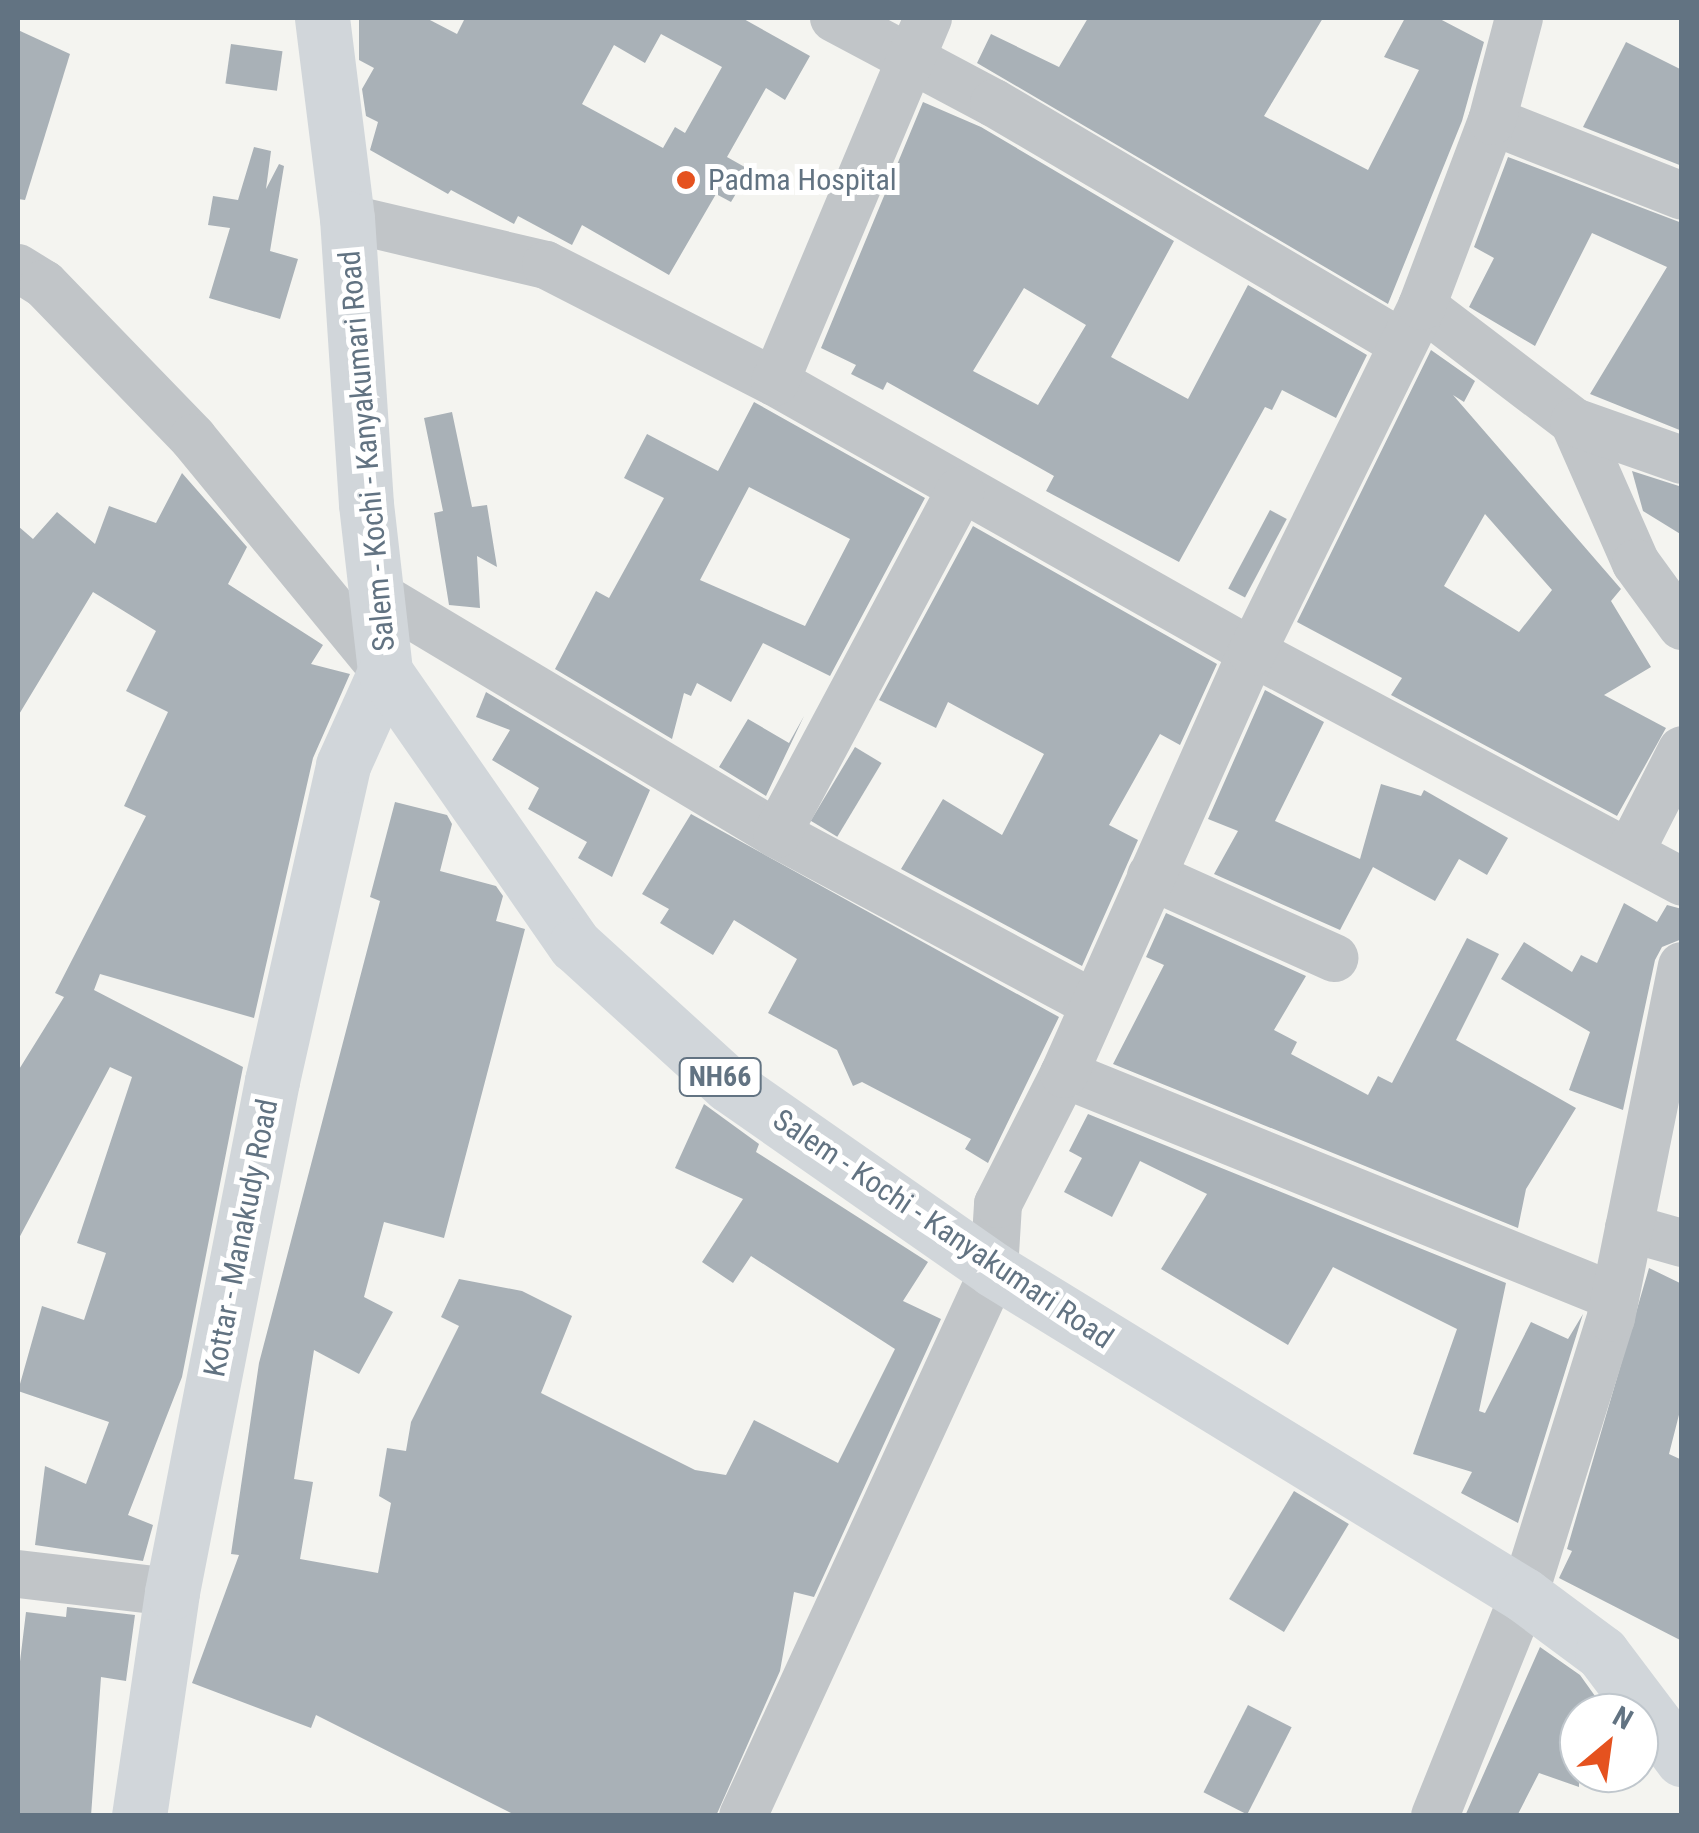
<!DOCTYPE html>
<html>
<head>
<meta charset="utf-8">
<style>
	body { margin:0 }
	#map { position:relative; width:1699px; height:1833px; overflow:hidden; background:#f4f4f0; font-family:"Roboto Condensed",sans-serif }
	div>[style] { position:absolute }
	.building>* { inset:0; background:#a9b1b7; transform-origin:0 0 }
	.street>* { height:48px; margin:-24px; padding:0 24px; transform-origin:24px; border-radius:24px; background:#c1c5c8 }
	.secondary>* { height:55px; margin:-27.5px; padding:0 27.5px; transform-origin:27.5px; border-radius:27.5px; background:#d1d6da }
	.highway>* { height:55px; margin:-27.5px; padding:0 27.5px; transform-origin:27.5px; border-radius:27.5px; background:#d1d6da }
	.dots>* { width:28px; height:28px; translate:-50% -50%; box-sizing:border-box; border:5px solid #fff; border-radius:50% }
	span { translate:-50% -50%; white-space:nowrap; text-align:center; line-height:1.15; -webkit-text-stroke:10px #fff; paint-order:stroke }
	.shield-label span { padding:2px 8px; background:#fff; border:2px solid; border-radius:8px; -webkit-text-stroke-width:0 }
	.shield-label { font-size:28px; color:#627382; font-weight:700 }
	.poi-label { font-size:30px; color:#627382 }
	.left { translate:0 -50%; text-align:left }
	.street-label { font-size:30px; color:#627382 }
	.frame { position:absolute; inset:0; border:20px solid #627382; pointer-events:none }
	.north { position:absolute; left:1559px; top:1693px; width:100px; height:100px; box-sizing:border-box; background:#fff; border:2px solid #c0c7cd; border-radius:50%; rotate:29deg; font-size:28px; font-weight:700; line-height:40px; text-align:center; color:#627382 }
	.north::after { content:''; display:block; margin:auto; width:35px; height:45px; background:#e5521f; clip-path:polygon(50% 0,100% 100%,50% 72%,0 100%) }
</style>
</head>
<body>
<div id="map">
	<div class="building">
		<i style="clip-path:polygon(evenodd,359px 18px,426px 18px,457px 34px,465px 18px,742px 18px,810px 56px,785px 100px,766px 88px,727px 157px,750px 170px,731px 202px,716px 194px,669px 275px,582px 225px,572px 245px,518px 216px,514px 224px,451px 190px,448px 194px,370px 150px,378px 122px,366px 116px,362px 89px,374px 68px,359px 60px,359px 18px,661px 34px,722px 67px,685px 133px,675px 127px,663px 148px,582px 104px,614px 45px,645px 63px,661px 34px)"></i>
		<i style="clip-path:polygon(1088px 18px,1323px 18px,1264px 116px,1368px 170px,1419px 70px,1384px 57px,1405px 18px,1438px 18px,1484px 42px,1462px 121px,1388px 304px,977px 63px,991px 34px,1059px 67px)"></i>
		<i style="clip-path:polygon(18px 30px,70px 54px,25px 200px,18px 199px)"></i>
		<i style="clip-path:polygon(1626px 42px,1682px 70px,1682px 166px,1583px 127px)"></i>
		<i style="left:231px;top:44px;width:52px;height:40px;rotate:8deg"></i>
		<i style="clip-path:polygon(evenodd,923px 102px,981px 127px,1174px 241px,1111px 357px,1188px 399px,1248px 285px,1367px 355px,1336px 418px,1282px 390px,1272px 410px,1265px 407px,1179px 562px,1046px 491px,1054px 476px,887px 382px,883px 390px,851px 374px,856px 365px,821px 348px,923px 102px,1024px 288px,1086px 325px,1038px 405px,973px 371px,1024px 288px)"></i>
		<i style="clip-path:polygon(254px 147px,271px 151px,266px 189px,279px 164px,284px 166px,270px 251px,298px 259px,280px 319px,209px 298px,230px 228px,208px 225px,213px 196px,238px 200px)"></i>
		<i style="clip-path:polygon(1508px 157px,1682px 223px,1682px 431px,1590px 394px,1667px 267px,1592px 233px,1535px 346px,1469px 307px,1494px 258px,1474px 247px)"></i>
		<i style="clip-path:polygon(evenodd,1431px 350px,1475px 381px,1464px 402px,1453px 395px,1621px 589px,1611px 601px,1651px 667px,1604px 695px,1666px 728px,1617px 816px,1391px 695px,1402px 678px,1297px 622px,1431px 350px,1485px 514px,1552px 590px,1519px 632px,1444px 586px,1485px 514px)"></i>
		<i style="clip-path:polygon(evenodd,754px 402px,925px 498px,830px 676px,763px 643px,731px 702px,697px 683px,691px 696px,684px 693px,672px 739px,555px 669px,596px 591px,609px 598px,664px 498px,624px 478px,647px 434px,718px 471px,754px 402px,749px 487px,850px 539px,805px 626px,700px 580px,749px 487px)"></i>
		<i style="clip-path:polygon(452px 412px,472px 507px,487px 505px,497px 567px,477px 556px,480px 608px,449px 605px,434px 513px,443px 511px,424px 418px)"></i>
		<i style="clip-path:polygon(1632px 471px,1682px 487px,1682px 535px,1643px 511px)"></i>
		<i style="clip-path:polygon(182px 473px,247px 547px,228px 584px,323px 645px,311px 664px,350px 674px,313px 758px,254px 1018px,100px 974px,94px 990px,243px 1067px,182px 1377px,128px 1515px,153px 1525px,143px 1561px,35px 1545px,45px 1466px,86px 1484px,109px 1422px,18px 1391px,42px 1306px,84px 1320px,106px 1253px,77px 1243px,132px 1077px,110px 1067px,18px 1240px,18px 1071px,64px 997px,55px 993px,146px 816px,124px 806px,168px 712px,126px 691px,156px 631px,93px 592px,18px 716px,18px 526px,33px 539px,57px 512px,95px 544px,109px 506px,156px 523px)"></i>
		<i style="left:1270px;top:510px;width:19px;height:89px;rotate:28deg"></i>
		<i style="clip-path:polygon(973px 526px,1217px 664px,1180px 745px,1160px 734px,1109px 825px,1138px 840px,1082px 966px,901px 869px,943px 799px,1002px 835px,1044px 754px,948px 702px,936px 728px,879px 700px)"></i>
		<i style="clip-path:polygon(1265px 690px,1324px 722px,1275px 821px,1360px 859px,1381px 784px,1421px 796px,1424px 790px,1508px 838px,1487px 875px,1459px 859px,1435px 901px,1373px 867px,1340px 930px,1214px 874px,1238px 831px,1208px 819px)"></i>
		<i style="clip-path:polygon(486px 692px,650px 790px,612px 877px,578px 858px,587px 842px,528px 809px,539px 788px,492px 760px,510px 730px,476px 717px)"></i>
		<i style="clip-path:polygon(804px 716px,766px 796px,719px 767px,748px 719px,789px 743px)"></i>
		<i style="left:855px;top:747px;width:31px;height:86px;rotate:31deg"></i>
		<i style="clip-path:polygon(395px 802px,447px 815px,452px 824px,440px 871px,496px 886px,503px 896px,496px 921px,525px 929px,444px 1238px,384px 1222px,364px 1297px,393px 1312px,359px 1374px,314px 1350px,294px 1479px,313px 1482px,300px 1559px,378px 1573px,391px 1503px,379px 1496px,387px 1448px,406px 1451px,411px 1422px,459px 1326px,441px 1317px,459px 1279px,522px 1291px,572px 1316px,541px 1393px,695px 1470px,726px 1475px,754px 1420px,838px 1463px,895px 1349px,751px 1256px,733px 1283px,702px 1262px,743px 1199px,675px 1168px,704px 1104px,759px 1144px,756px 1152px,928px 1262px,903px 1301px,941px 1319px,814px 1597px,794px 1592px,780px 1671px,716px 1816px,517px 1816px,316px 1715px,311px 1728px,192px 1683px,239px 1555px,231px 1554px,259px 1363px,380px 901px,370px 897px)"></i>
		<i style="clip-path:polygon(691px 814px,1059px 1017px,988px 1163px,965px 1149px,971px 1139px,862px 1082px,853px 1086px,837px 1050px,768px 1013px,797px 959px,734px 920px,713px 955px,660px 923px,669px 909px,642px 894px)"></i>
		<i style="clip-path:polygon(1624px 903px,1657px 922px,1667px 905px,1682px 909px,1682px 939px,1662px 947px,1655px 960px,1623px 1110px,1569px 1090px,1590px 1032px,1501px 979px,1524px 942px,1572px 972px,1581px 955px,1597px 963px)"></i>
		<i style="clip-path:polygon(1166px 913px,1306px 976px,1274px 1030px,1297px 1042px,1291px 1054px,1368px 1095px,1378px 1076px,1392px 1083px,1467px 938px,1499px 954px,1456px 1040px,1576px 1108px,1526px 1189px,1518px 1228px,1113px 1064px,1164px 965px,1146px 957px)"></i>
		<i style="clip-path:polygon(1088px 1114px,1506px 1283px,1479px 1411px,1485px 1413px,1531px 1322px,1568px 1339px,1583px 1314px,1518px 1523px,1461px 1493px,1472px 1472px,1413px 1454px,1457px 1329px,1333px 1267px,1288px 1345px,1161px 1269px,1207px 1194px,1140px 1161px,1112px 1217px,1064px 1192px,1082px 1158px,1069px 1151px)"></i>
		<i style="clip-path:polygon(1649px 1268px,1682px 1284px,1682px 1403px,1669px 1454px,1682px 1460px,1682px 1641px,1559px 1578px,1572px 1551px,1567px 1549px)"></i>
		<i style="left:1294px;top:1491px;width:64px;height:126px;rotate:31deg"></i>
		<i style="clip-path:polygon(67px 1607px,135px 1615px,126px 1681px,101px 1677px,91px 1816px,18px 1816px,18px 1678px,26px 1612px,66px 1617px)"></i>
		<i style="clip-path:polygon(1540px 1647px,1580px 1675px,1595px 1696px,1586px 1713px,1579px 1713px,1579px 1787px,1539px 1773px,1517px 1816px,1465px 1816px)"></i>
		<i style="left:1248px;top:1705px;width:49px;height:98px;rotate:27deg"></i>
	</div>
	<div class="street">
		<i style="left:834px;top:18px;width:181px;rotate:28deg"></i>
		<i style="left:994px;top:103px;width:472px;rotate:30.5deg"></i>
		<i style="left:1492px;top:121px;width:204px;rotate:21.5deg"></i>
		<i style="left:347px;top:218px;width:204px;rotate:13.3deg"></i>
		<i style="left:546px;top:265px;width:257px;rotate:27.1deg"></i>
		<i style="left:775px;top:382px;width:548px;rotate:29.51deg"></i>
		<i style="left:1252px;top:652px;width:488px;rotate:28.1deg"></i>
		<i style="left:18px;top:268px;width:31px;rotate:32deg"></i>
		<i style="left:44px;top:284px;width:214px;rotate:45.9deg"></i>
		<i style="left:193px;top:438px;width:303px;rotate:50.6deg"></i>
		<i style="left:1422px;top:306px;width:191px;rotate:37.3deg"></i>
		<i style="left:1574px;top:422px;width:154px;rotate:66.3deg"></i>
		<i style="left:1636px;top:563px;width:78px;rotate:53.9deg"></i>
		<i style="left:775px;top:382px;width:395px;rotate:-67.2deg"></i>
		<i style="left:1574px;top:422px;width:114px;rotate:19.4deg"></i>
		<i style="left:381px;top:597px;width:462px;rotate:30.9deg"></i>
		<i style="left:777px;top:834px;width:360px;rotate:28.2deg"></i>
		<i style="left:777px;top:834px;width:389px;rotate:-61.9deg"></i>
		<i style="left:1631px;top:850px;width:112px;rotate:-63deg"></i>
		<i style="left:1151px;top:876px;width:201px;rotate:24.1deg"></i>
		<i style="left:1064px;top:1074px;width:594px;rotate:22.03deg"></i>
		<i style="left:1629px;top:1228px;width:55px;rotate:15.8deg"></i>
		<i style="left:18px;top:1574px;width:155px;rotate:6.7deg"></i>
		<i style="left:743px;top:1816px;width:601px;rotate:-65.31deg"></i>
		<i style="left:994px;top:1270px;width:66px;rotate:-86.5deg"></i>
		<i style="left:998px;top:1204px;width:146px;rotate:-63.1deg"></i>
		<i style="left:1064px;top:1074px;width:462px;rotate:-66deg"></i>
		<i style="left:1252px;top:652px;width:386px;rotate:-63.8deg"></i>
		<i style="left:1422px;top:306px;width:198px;rotate:-69.3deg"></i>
		<i style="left:1492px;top:121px;width:106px;rotate:-75.3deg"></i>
		<i style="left:1435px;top:1816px;width:238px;rotate:-68.1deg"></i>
		<i style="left:1524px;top:1595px;width:290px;rotate:-72.6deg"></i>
		<i style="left:1611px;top:1318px;width:359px;rotate:-78.6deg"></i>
	</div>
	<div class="secondary">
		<i style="left:139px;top:1816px;width:226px;rotate:-81.6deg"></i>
		<i style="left:172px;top:1592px;width:521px;rotate:-78.93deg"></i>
		<i style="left:272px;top:1081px;width:324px;rotate:-77.3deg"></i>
		<i style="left:343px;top:765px;width:102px;rotate:-65.7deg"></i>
	</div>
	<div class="highway">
		<i style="left:322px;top:18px;width:202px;rotate:82.9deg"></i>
		<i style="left:347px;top:218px;width:287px;rotate:86.2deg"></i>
		<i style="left:366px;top:504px;width:169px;rotate:83.5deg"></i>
		<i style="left:385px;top:672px;width:333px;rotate:55.2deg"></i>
		<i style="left:575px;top:945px;width:208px;rotate:42.3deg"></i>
		<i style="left:729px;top:1085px;width:323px;rotate:34.9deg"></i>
		<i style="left:994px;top:1270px;width:622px;rotate:31.52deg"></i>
		<i style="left:1524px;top:1595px;width:97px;rotate:36.6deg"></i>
		<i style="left:1602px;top:1653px;width:133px;rotate:53deg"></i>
	</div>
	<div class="dots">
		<i style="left:686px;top:180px;background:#e5521f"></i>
	</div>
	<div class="shield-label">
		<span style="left:720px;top:1077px">NH66</span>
	</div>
	<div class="poi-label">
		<span class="left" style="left:708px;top:180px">Padma Hospital</span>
	</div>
	<div class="street-label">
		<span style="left:367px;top:451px;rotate:-95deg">Salem - Kochi - Kanyakumari Road</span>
		<span style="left:943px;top:1229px;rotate:34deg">Salem - Kochi - Kanyakumari Road</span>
		<span style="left:241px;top:1238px;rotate:-79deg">Kottar - Manakudy Road</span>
	</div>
	<div class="frame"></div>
	<div class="north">N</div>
</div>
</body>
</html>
